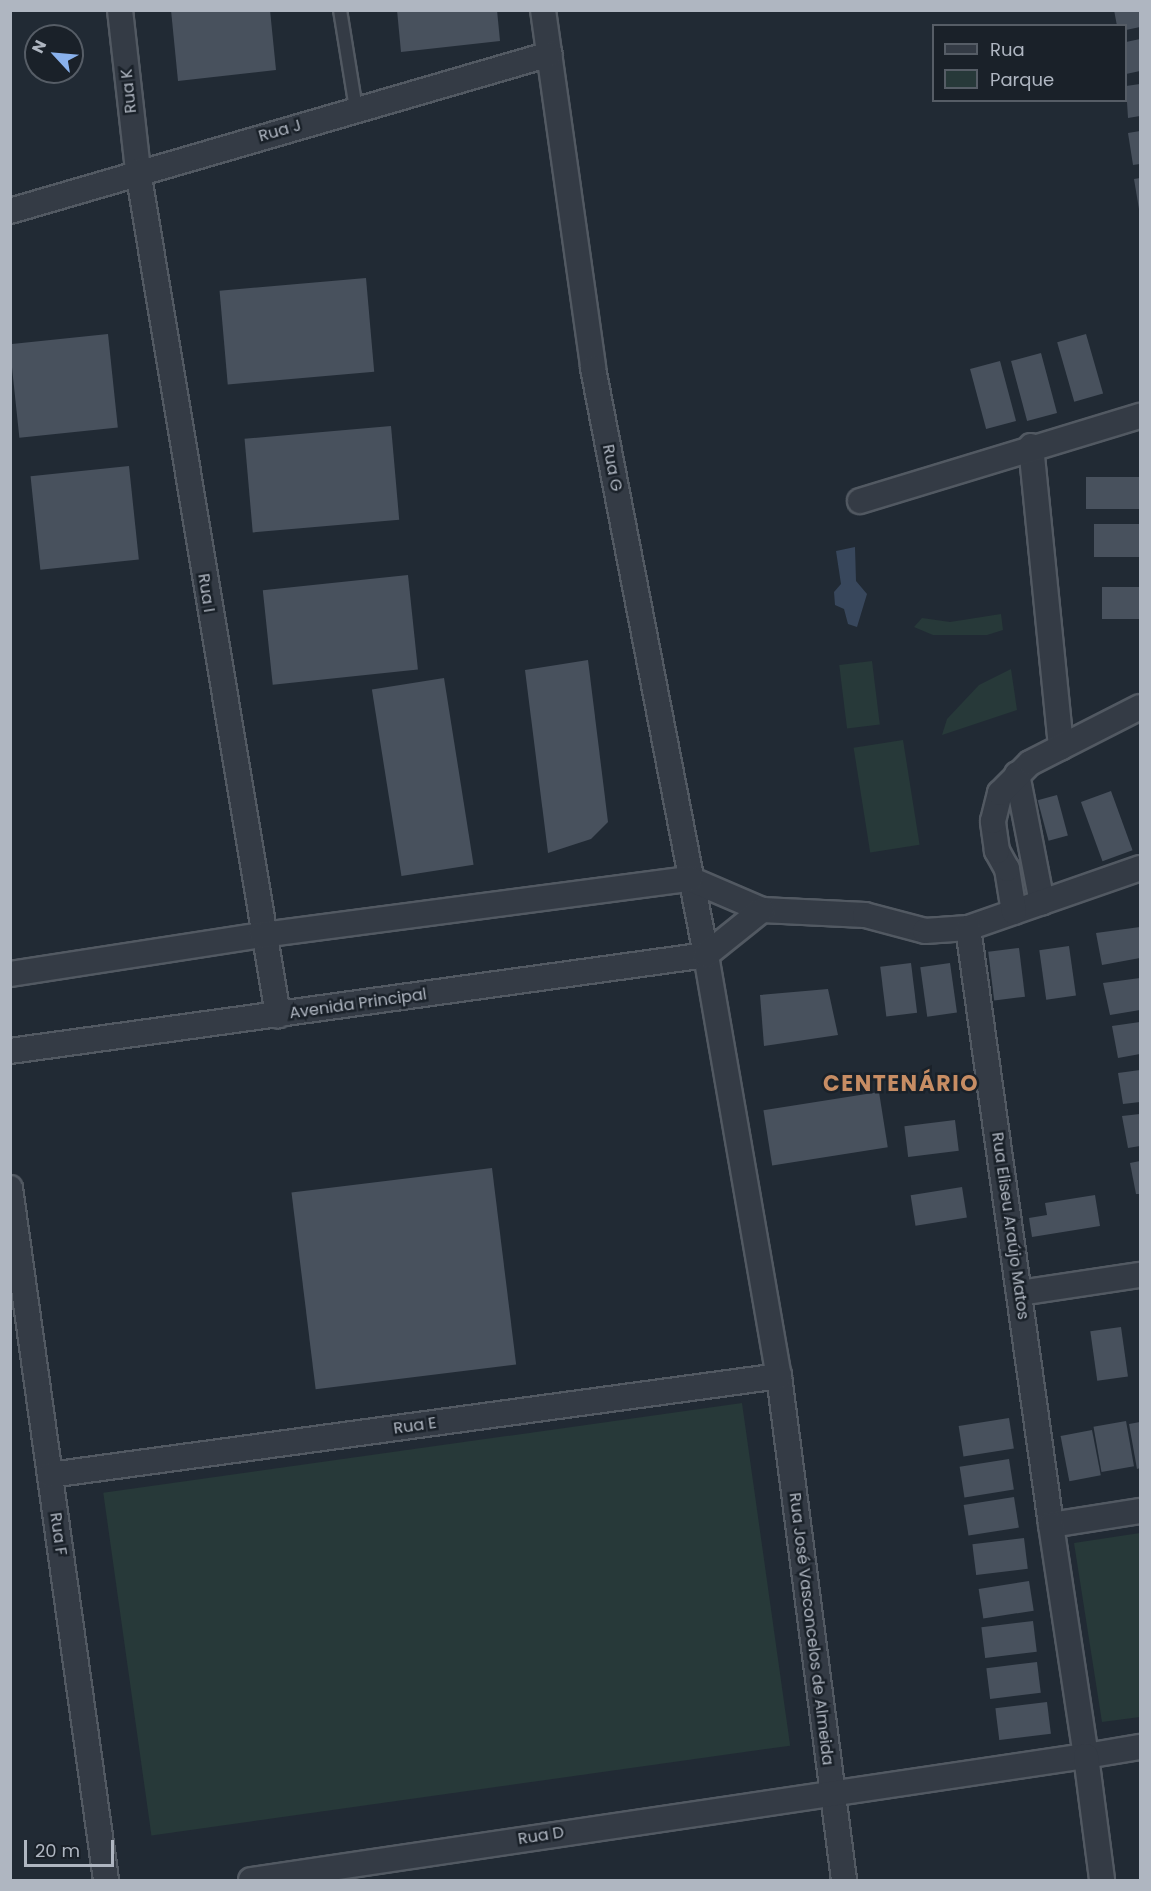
<!DOCTYPE html>
<html>
<head>
<meta charset="utf-8">
<style>
	body { margin:0 }
	#map { position:relative; width:1151px; height:1891px; overflow:hidden; background:#212a34; font-family:Poppins,sans-serif }
	div>[style] { position:absolute }
	.green>* { inset:0; background:#273939; transform-origin:0 0 }
	.water>* { inset:0; background:#38475c }
	.building>* { inset:0; background:#48515d; transform-origin:0 0 }
	.roads { filter:drop-shadow(2px 0 #525962) drop-shadow(-2px 0 #525962) drop-shadow(0 2px #525962) drop-shadow(0 -2px #525962) }
	.service>* { height:12px; margin:-6px; padding:0 6px; transform-origin:6px; border-radius:6px; background:#343b45 }
	.minor>* { height:24px; margin:-12px; padding:0 12px; transform-origin:12px; border-radius:12px; background:#343b45 }
	span { translate:-50% -50%; white-space:nowrap; text-align:center; line-height:1.15; -webkit-text-stroke:5px #1a2129; paint-order:stroke }
	.street-label { font-size:16px; color:#afb6c1 }
	.district-label { font-size:22px; color:#c78d64; font-weight:700; letter-spacing:1.5px }
	.frame { position:absolute; inset:0; border:12px solid #afb6c1; pointer-events:none }
	.legend { position:absolute; left:932px; top:24px; width:195px; height:78px; box-sizing:border-box; background:#1a2129; border:2px solid #565d66; margin:0; padding:8px 10px; list-style:none; font-size:18px; color:#afb6c1 }
	.legend li { display:flex; align-items:center; gap:12px; height:30px }
	.legend b { width:30px; border:2px solid #565d66 }
	.north { position:absolute; left:24px; top:24px; width:60px; height:60px; box-sizing:border-box; background:#1a2129; border:2px solid #565d66; border-radius:50%; rotate:296deg; font-size:16px; font-weight:700; line-height:24px; text-align:center; color:#afb6c1 }
	.north::after { content:''; display:block; margin:auto; width:21px; height:27px; background:#89b1ec; clip-path:polygon(50% 0,100% 100%,50% 72%,0 100%) }
	.scale { position:absolute; left:24px; top:1840px; width:90px; height:27px; box-sizing:border-box; border:3px solid #afb6c1; border-top:0; padding-left:8px; font-size:18px; line-height:21px; white-space:nowrap; color:#afb6c1; -webkit-text-stroke:4px #1a2129; paint-order:stroke }
</style>
</head>
<body>
<div id="map">
	<div class="green">
		<i style="clip-path:polygon(1001px 614px,1003px 630px,987px 635px,933px 635px,914px 627px,922px 618px,950px 622px)"></i>
		<i style="left:872px;top:661px;width:64px;height:33px;rotate:83deg"></i>
		<i style="clip-path:polygon(1011px 669px,1017px 710px,942px 735px,947px 719px,979px 685px)"></i>
		<i style="left:903px;top:740px;width:106px;height:50px;rotate:81deg"></i>
		<i style="left:742px;top:1403px;width:346px;height:645px;rotate:82deg"></i>
		<i style="clip-path:polygon(1140px 1533px,1140px 1717px,1102px 1722px,1074px 1543px)"></i>
	</div>
	<div class="water">
		<i style="clip-path:polygon(855px 547px,856px 581px,867px 594px,857px 627px,848px 624px,844px 609px,835px 605px,834px 592px,841px 584px,836px 551px)"></i>
	</div>
	<div class="building">
		<i style="clip-path:polygon(171px 10px,270px 10px,276px 70px,178px 81px)"></i>
		<i style="clip-path:polygon(397px 10px,497px 10px,500px 41px,401px 52px)"></i>
		<i style="clip-path:polygon(1114px 10px,1140px 10px,1140px 27px,1126px 30px,1126px 26px,1117px 26px)"></i>
		<i style="clip-path:polygon(1140px 39px,1140px 71px,1126px 74px,1126px 42px)"></i>
		<i style="clip-path:polygon(1140px 84px,1140px 116px,1128px 118px,1126px 86px)"></i>
		<i style="clip-path:polygon(1140px 131px,1140px 164px,1133px 165px,1128px 133px)"></i>
		<i style="clip-path:polygon(1140px 178px,1140px 209px,1139px 209px,1134px 179px)"></i>
		<i style="left:366px;top:278px;width:94px;height:147px;rotate:85deg"></i>
		<i style="left:108px;top:334px;width:94px;height:99px;rotate:84deg"></i>
		<i style="left:1086px;top:334px;width:62px;height:30px;rotate:74deg"></i>
		<i style="left:1041px;top:353px;width:62px;height:31px;rotate:75deg"></i>
		<i style="left:1000px;top:361px;width:62px;height:31px;rotate:75deg"></i>
		<i style="left:391px;top:426px;width:94px;height:147px;rotate:85deg"></i>
		<i style="left:129px;top:466px;width:94px;height:99px;rotate:84deg"></i>
		<i style="left:1140px;top:477px;width:32px;height:54px;rotate:90deg"></i>
		<i style="left:1140px;top:524px;width:33px;height:46px;rotate:90deg"></i>
		<i style="left:408px;top:575px;width:95px;height:146px;rotate:84deg"></i>
		<i style="left:1140px;top:587px;width:32px;height:38px;rotate:90deg"></i>
		<i style="clip-path:polygon(588px 660px,608px 822px,591px 839px,548px 853px,525px 670px)"></i>
		<i style="left:444px;top:678px;width:189px;height:73px;rotate:81deg"></i>
		<i style="left:1111px;top:791px;width:63px;height:32px;rotate:70deg"></i>
		<i style="left:1057px;top:795px;width:42px;height:20px;rotate:75deg"></i>
		<i style="clip-path:polygon(1140px 927px,1140px 958px,1102px 965px,1096px 933px)"></i>
		<i style="left:1069px;top:946px;width:50px;height:30px;rotate:82deg"></i>
		<i style="left:1019px;top:948px;width:49px;height:31px;rotate:83deg"></i>
		<i style="left:911px;top:963px;width:50px;height:31px;rotate:83deg"></i>
		<i style="left:950px;top:963px;width:50px;height:30px;rotate:82deg"></i>
		<i style="clip-path:polygon(1140px 978px,1140px 1010px,1110px 1015px,1103px 983px)"></i>
		<i style="clip-path:polygon(828px 989px,838px 1035px,764px 1046px,760px 995px)"></i>
		<i style="clip-path:polygon(1140px 1022px,1140px 1054px,1118px 1058px,1112px 1026px)"></i>
		<i style="clip-path:polygon(1140px 1070px,1140px 1102px,1123px 1104px,1118px 1073px)"></i>
		<i style="left:879px;top:1092px;width:56px;height:117px;rotate:81deg"></i>
		<i style="clip-path:polygon(1140px 1114px,1140px 1146px,1128px 1148px,1122px 1116px)"></i>
		<i style="left:955px;top:1120px;width:31px;height:51px;rotate:83deg"></i>
		<i style="clip-path:polygon(1140px 1161px,1140px 1194px,1136px 1194px,1130px 1163px)"></i>
		<i style="left:492px;top:1168px;width:198px;height:202px;rotate:83deg"></i>
		<i style="left:962px;top:1187px;width:31px;height:52px;rotate:81deg"></i>
		<i style="clip-path:polygon(1095px 1195px,1100px 1226px,1032px 1237px,1029px 1218px,1047px 1215px,1045px 1203px)"></i>
		<i style="left:1121px;top:1327px;width:50px;height:31px;rotate:82deg"></i>
		<i style="left:1009px;top:1418px;width:31px;height:51px;rotate:81deg"></i>
		<i style="left:1126px;top:1421px;width:46px;height:33px;rotate:80deg"></i>
		<i style="clip-path:polygon(1140px 1422px,1140px 1468px,1137px 1469px,1129px 1424px)"></i>
		<i style="left:1092px;top:1430px;width:46px;height:32px;rotate:79deg"></i>
		<i style="left:1009px;top:1459px;width:31px;height:50px;rotate:81deg"></i>
		<i style="left:1014px;top:1497px;width:31px;height:51px;rotate:81deg"></i>
		<i style="left:1024px;top:1538px;width:31px;height:52px;rotate:83deg"></i>
		<i style="left:1029px;top:1581px;width:30px;height:51px;rotate:81deg"></i>
		<i style="left:1033px;top:1621px;width:31px;height:52px;rotate:83deg"></i>
		<i style="left:1037px;top:1662px;width:31px;height:51px;rotate:83deg"></i>
		<i style="left:1047px;top:1702px;width:32px;height:52px;rotate:83deg"></i>
	</div>
	<div class="roads">
		<div class="service">
			<i style="left:340px;top:10px;width:100px;rotate:80.8deg"></i>
		</div>
		<div class="minor">
			<i style="left:120px;top:10px;width:162px;rotate:83.6deg"></i>
			<i style="left:138px;top:171px;width:856px;rotate:80.58deg"></i>
			<i style="left:543px;top:10px;width:361px;rotate:82deg"></i>
			<i style="left:593px;top:368px;width:598px;rotate:79.1deg"></i>
			<i style="left:706px;top:955px;width:427px;rotate:80.2deg"></i>
			<i style="left:779px;top:1376px;width:508px;rotate:82.65deg"></i>
			<i style="left:10px;top:211px;width:562px;rotate:-16.21deg"></i>
			<i style="left:1031px;top:446px;width:303px;rotate:84.3deg"></i>
			<i style="left:860px;top:501px;width:293px;rotate:-16.9deg"></i>
			<i style="left:1017px;top:774px;width:131px;rotate:79deg"></i>
			<i style="left:690px;top:879px;width:78px;rotate:23.3deg"></i>
			<i style="left:762px;top:910px;width:103px;rotate:2.8deg"></i>
			<i style="left:865px;top:915px;width:62px;rotate:14.9deg"></i>
			<i style="left:925px;top:931px;width:43px;rotate:-4deg"></i>
			<i style="left:968px;top:928px;width:182px;rotate:-19.2deg"></i>
			<i style="left:1014px;top:912px;width:44px;rotate:-99.2deg"></i>
			<i style="left:1007px;top:869px;width:21px;rotate:-119deg"></i>
			<i style="left:997px;top:851px;width:30px;rotate:-98deg"></i>
			<i style="left:993px;top:821px;width:29px;rotate:-76deg"></i>
			<i style="left:1000px;top:793px;width:42px;rotate:-45deg"></i>
			<i style="left:1030px;top:763px;width:123px;rotate:-27deg"></i>
			<i style="left:968px;top:928px;width:603px;rotate:82.08deg"></i>
			<i style="left:10px;top:974px;width:255px;rotate:-8.8deg"></i>
			<i style="left:262px;top:935px;width:432px;rotate:-7.5deg"></i>
			<i style="left:10px;top:1051px;width:703px;rotate:-7.85deg"></i>
			<i style="left:706px;top:955px;width:72px;rotate:-38.8deg"></i>
			<i style="left:10px;top:1188px;width:699px;rotate:82.1deg"></i>
			<i style="left:1019px;top:1293px;width:122px;rotate:-8.5deg"></i>
			<i style="left:50px;top:1475px;width:736px;rotate:-7.73deg"></i>
			<i style="left:1140px;top:1511px;width:90px;rotate:171.1deg"></i>
			<i style="left:1051px;top:1525px;width:234px;rotate:81.4deg"></i>
			<i style="left:1086px;top:1756px;width:55px;rotate:-9.5deg"></i>
			<i style="left:251px;top:1880px;width:844px;rotate:-8.45deg"></i>
			<i style="left:1086px;top:1756px;width:125px;rotate:82.6deg"></i>
		</div>
	</div>
	<div class="street-label">
		<span style="left:129px;top:91px;rotate:-96deg">Rua K</span>
		<span style="left:280px;top:131px;rotate:-16deg">Rua J</span>
		<span style="left:612px;top:468px;rotate:79deg">Rua G</span>
		<span style="left:206px;top:593px;rotate:81deg">Rua I</span>
		<span style="left:358px;top:1004px;rotate:-8deg">Avenida Principal</span>
		<span style="left:1010px;top:1226px;rotate:82deg">Rua Eliseu Araújo Matos</span>
		<span style="left:415px;top:1426px;rotate:-8deg">Rua E</span>
		<span style="left:58px;top:1534px;rotate:82deg">Rua F</span>
		<span style="left:811px;top:1629px;rotate:83deg">Rua José Vasconcelos de Almeida</span>
		<span style="left:541px;top:1836px;rotate:-9deg">Rua D</span>
	</div>
	<div class="district-label">
		<span style="left:901px;top:1084px">CENTENÁRIO</span>
	</div>
	<div class="frame"></div>
	<ul class="legend">
	<li><b style="height:8px;background:#343b45"></b>Rua</li>
	<li><b style="height:16px;background:#273939"></b>Parque</li>
	</ul>
	<div class="north">N</div>
	<div class="scale">20 m</div>
</div>
</body>
</html>
